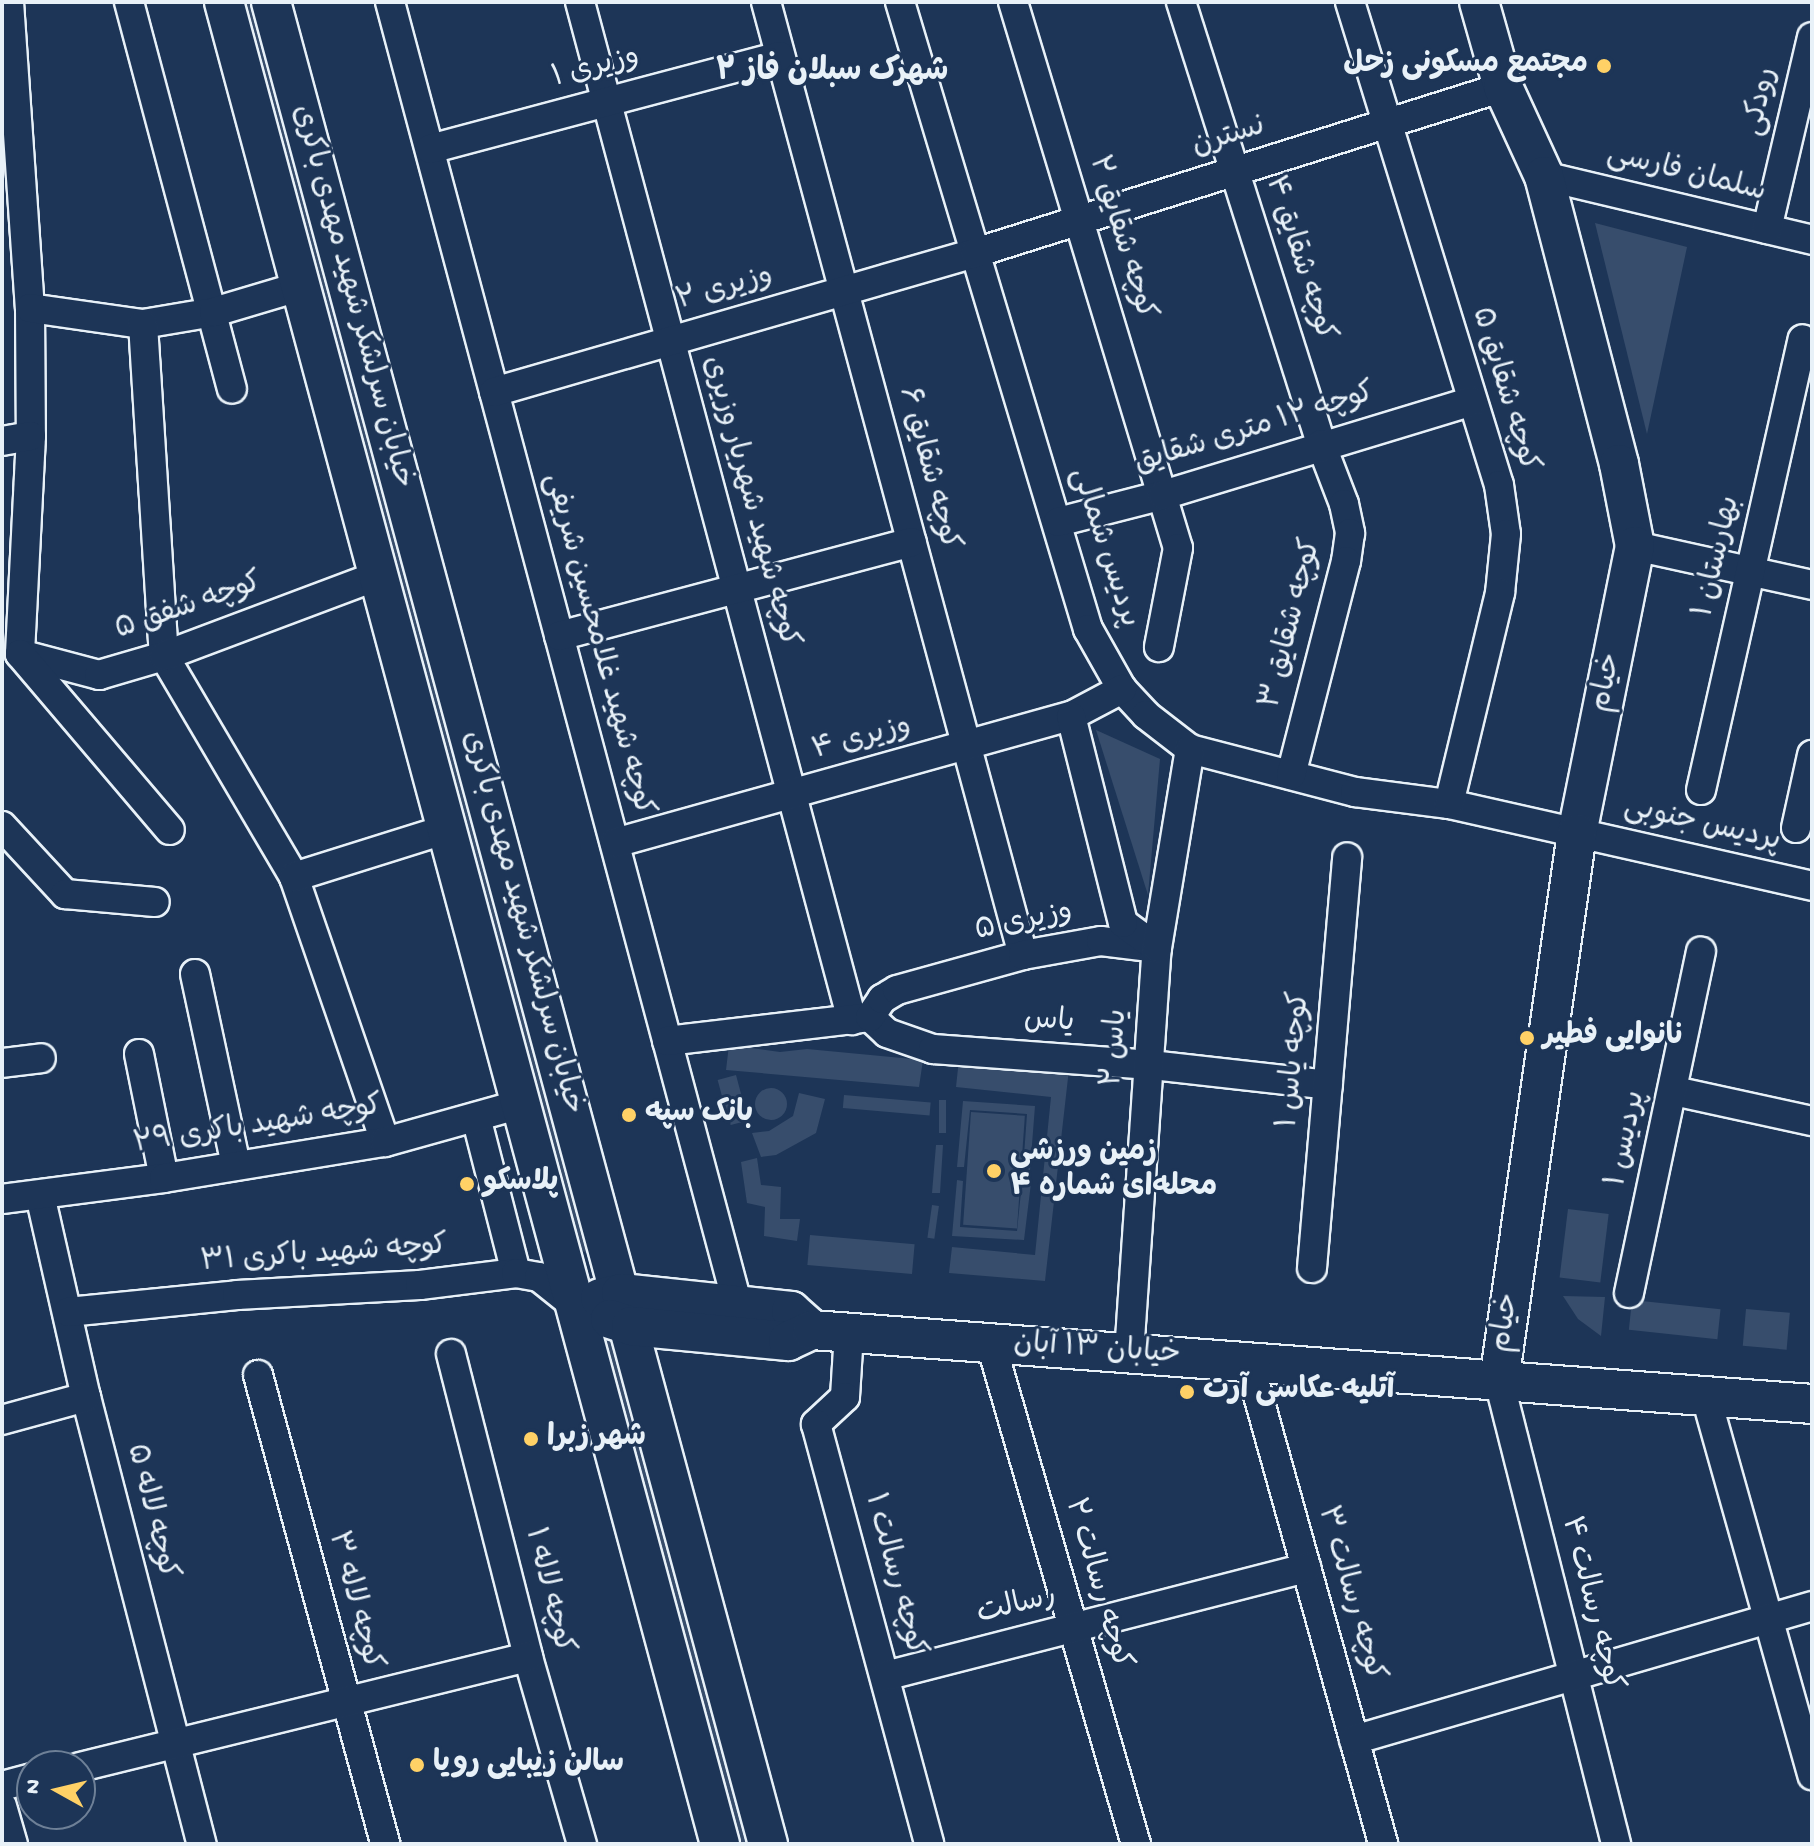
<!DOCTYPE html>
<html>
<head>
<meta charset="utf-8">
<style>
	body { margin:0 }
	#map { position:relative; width:1814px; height:1846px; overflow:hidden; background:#1d3557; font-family:"Gochi Hand","Playpen Sans Arabic",sans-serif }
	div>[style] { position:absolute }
	.green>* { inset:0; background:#374d6c; transform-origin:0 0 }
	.round { border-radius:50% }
	.roads { filter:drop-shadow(2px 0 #e8f1f8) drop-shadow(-2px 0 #e8f1f8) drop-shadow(0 2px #e8f1f8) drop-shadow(0 -2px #e8f1f8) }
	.street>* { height:28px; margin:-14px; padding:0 14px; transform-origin:14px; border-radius:14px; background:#1d3557 }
	.secondary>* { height:38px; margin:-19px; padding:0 19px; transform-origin:19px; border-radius:19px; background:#1d3557 }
	.dots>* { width:22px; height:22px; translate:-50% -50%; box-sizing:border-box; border:4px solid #1d3557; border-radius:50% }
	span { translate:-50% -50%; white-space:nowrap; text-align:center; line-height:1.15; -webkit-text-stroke:6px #1d3557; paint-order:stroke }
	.poi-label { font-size:30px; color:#e8f1f8; font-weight:700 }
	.right { translate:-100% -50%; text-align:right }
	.left { translate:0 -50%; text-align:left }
	.street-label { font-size:30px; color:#e8f1f8 }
	.neighbourhood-label { font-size:32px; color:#e8f1f8; font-weight:700 }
	.frame { position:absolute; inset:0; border:4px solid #e8f1f8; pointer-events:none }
	.north { position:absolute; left:16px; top:1750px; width:80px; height:80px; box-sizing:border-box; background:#1d3557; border:2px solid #6e8097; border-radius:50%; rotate:278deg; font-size:22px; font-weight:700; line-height:32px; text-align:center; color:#e8f1f8 }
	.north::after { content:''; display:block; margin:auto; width:28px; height:36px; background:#ffd166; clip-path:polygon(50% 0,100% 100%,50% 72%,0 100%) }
</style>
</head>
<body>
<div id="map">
	<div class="green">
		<i style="clip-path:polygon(241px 2px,257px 2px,594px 1249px,588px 1254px,578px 1248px)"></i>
		<i style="clip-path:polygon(1595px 223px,1687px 247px,1647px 434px)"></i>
		<i style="clip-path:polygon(1096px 730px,1160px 759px,1148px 895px)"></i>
		<i style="clip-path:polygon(729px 1045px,780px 1052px,807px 1049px,923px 1060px,919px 1087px,726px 1070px)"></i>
		<i style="clip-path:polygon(959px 1059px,1069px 1069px,1045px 1281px,949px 1273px,952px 1247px,1035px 1255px,1051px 1097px,956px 1087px)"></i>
		<i style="left:736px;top:1075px;width:47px;height:19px;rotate:75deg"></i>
		<i class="round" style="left:755px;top:1088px;width:32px;height:32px"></i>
		<i style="clip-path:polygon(799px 1093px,825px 1099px,816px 1133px,776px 1155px,761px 1157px,752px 1133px,769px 1131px,793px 1116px)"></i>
		<i style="left:844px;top:1095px;width:87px;height:13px;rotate:5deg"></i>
		<i style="left:939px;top:1100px;width:7px;height:33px"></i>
		<i style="clip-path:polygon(963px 1101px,1035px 1106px,1030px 1170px,1023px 1169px,1027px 1114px,970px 1110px,964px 1167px,957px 1167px)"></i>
		<i style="left:971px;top:1112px;width:54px;height:113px;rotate:4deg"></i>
		<i style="clip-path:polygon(936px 1145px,943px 1145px,940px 1193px,932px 1193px)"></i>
		<i style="clip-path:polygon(757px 1158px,761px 1185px,781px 1187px,780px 1219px,800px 1219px,797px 1241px,764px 1236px,765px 1207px,747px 1203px,741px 1162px)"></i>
		<i style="clip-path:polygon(957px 1180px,963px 1181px,960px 1227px,1017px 1231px,1022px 1182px,1031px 1183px,1024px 1240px,952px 1236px)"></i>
		<i style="left:932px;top:1205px;width:7px;height:33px;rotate:8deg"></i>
		<i style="left:1568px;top:1209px;width:41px;height:69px;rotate:7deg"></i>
		<i style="left:810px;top:1235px;width:105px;height:30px;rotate:5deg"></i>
		<i style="clip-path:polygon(1563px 1296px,1605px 1297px,1601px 1336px,1578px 1319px)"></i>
		<i style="left:1632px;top:1300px;width:89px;height:30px;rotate:6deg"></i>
		<i style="left:1746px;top:1309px;width:44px;height:37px;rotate:5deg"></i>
		<i style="clip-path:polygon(603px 1332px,617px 1337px,756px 1844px,739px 1844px,639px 1470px,600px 1342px)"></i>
	</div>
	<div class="roads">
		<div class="street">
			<i style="left:9px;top:2px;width:307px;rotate:86.1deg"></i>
			<i style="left:30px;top:308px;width:128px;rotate:89.6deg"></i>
			<i style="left:31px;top:436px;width:218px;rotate:92.9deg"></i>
			<i style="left:129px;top:2px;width:400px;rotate:75.1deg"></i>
			<i style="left:390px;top:2px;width:1350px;rotate:75.06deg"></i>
			<i style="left:580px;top:2px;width:1054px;rotate:75.04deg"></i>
			<i style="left:766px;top:2px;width:987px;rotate:74.91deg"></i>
			<i style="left:900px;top:2px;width:655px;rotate:73.31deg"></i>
			<i style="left:1088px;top:629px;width:69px;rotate:60.5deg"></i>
			<i style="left:1122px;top:689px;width:35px;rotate:47deg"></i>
			<i style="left:1146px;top:715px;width:56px;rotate:37.7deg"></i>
			<i style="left:1190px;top:749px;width:171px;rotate:14.6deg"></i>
			<i style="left:1355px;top:792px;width:95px;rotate:7.3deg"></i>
			<i style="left:1449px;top:804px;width:372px;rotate:12.7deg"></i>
			<i style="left:1013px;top:2px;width:570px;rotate:73.19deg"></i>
			<i style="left:1178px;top:548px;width:101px;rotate:100.9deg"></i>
			<i style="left:1181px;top:2px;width:464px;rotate:72.4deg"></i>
			<i style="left:1321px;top:444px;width:64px;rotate:69deg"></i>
			<i style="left:1344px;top:504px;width:30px;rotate:78deg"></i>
			<i style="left:1350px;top:533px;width:28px;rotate:98deg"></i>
			<i style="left:1346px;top:561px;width:221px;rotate:104.4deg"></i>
			<i style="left:1350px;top:2px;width:505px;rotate:72.86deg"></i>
			<i style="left:1499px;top:485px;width:49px;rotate:81.9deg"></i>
			<i style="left:1506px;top:534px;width:59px;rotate:95.8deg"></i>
			<i style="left:1500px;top:593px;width:217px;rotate:103.6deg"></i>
			<i style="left:430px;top:149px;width:362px;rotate:-14.9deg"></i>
			<i style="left:1544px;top:176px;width:276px;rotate:13.4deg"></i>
			<i style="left:1767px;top:229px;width:197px;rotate:-76.8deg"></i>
			<i style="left:30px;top:308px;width:114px;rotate:8.1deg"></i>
			<i style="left:143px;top:324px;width:72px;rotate:-9.6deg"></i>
			<i style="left:214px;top:312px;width:91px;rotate:-16.6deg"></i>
			<i style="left:143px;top:324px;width:333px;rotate:86.4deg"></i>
			<i style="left:164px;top:656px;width:256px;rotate:59.5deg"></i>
			<i style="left:294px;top:877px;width:280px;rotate:71deg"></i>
			<i style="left:494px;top:392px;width:501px;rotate:-16.12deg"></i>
			<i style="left:975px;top:253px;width:553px;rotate:-17.45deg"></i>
			<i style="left:2px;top:441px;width:29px;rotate:-10deg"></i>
			<i style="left:1058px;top:522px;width:108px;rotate:-14.4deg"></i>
			<i style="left:1163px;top:495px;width:323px;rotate:-16.9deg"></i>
			<i style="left:1635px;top:546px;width:181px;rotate:12.4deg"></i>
			<i style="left:559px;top:636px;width:365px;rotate:-14.9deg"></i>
			<i style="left:20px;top:654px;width:82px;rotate:14.9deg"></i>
			<i style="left:99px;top:675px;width:68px;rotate:-16.3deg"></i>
			<i style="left:164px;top:656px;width:230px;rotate:-20.6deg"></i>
			<i style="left:20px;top:654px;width:231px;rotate:49.6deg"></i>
			<i style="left:1701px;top:790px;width:462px;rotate:-77.3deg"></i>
			<i style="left:2px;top:826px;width:93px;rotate:47.2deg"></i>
			<i style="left:65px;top:894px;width:90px;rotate:5.1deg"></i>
			<i style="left:1796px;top:828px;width:75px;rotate:-77.6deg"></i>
			<i style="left:615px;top:843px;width:473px;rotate:-15.6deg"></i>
			<i style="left:1071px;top:716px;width:58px;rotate:-27.9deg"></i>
			<i style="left:294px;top:877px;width:160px;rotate:-17.4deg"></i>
			<i style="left:195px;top:974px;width:196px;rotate:77.9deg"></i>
			<i style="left:870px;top:1017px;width:23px;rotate:43deg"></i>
			<i style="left:887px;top:1033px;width:49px;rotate:19.2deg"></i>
			<i style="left:933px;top:1049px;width:219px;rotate:4.2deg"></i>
			<i style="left:1151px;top:1065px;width:178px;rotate:6.4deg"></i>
			<i style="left:667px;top:1041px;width:204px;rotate:-6.7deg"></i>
			<i style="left:870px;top:1017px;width:22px;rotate:-56deg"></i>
			<i style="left:882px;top:999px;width:17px;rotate:-31deg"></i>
			<i style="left:897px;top:990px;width:131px;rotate:-15.5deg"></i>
			<i style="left:1023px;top:955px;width:79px;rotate:-10.2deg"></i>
			<i style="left:1101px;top:941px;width:56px;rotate:7.1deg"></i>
			<i style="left:1157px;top:948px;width:42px;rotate:-143.7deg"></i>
			<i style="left:1123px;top:923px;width:213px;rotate:-104.1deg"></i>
			<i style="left:139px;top:1054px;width:126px;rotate:78.6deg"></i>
			<i style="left:2px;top:1063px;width:39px;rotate:-7deg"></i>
			<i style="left:1674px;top:1091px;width:141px;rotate:12.3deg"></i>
			<i style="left:476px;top:1117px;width:161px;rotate:75.6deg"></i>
			<i style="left:40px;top:1195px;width:207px;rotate:77.2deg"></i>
			<i style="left:86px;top:1397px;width:462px;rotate:75.5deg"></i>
			<i style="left:2px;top:1199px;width:163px;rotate:-7.4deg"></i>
			<i style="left:164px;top:1178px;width:224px;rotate:-9.3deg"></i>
			<i style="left:385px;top:1142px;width:141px;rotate:-15.6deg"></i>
			<i style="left:1312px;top:1268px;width:412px;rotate:-85.1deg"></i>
			<i style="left:1629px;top:1293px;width:349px;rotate:-78.1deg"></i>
			<i style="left:68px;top:1312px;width:170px;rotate:-5.7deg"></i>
			<i style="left:237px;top:1295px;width:183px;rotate:-3.1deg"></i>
			<i style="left:420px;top:1285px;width:97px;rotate:-7.1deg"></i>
			<i style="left:516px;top:1273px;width:23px;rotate:10deg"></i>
			<i style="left:539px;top:1277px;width:45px;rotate:38.7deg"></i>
			<i style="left:849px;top:1333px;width:64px;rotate:93.6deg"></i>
			<i style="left:845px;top:1397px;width:40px;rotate:137deg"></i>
			<i style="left:816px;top:1424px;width:435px;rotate:74.9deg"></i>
			<i style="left:991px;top:1344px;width:521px;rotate:73.83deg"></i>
			<i style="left:451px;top:1354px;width:313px;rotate:75.7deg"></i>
			<i style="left:528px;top:1657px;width:195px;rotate:73.9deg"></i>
			<i style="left:1129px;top:1354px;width:407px;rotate:-86.1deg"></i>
			<i style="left:1157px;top:948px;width:202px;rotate:-80.6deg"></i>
			<i style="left:1249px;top:1363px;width:499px;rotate:74.4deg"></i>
			<i style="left:258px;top:1375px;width:486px;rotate:74.8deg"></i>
			<i style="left:1499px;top:1381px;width:478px;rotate:75.8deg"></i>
			<i style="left:1706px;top:1397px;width:393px;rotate:74.3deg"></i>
			<i style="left:2px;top:1420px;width:87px;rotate:-15.3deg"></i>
			<i style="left:885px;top:1676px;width:435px;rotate:-14.4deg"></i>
			<i style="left:1354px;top:1740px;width:477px;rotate:-16.3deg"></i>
			<i style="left:80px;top:1767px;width:461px;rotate:-13.8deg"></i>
			<i style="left:2px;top:1786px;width:31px;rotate:-15deg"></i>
			<i style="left:2px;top:1806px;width:40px;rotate:74deg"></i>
		</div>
		<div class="secondary">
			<i style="left:224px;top:2px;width:1908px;rotate:74.93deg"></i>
			<i style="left:271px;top:2px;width:1908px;rotate:74.9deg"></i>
			<i style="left:1479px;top:2px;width:88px;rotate:74.2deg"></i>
			<i style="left:1503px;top:87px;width:98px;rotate:65.3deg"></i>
			<i style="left:1544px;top:176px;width:298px;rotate:75.4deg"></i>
			<i style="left:1619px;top:464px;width:84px;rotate:79deg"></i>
			<i style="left:1635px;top:546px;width:293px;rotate:101.4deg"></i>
			<i style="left:1577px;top:833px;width:554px;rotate:98.1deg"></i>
			<i style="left:600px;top:1298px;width:22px;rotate:-13deg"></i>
			<i style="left:621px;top:1293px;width:171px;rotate:6deg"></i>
			<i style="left:791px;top:1311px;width:28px;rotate:42deg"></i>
			<i style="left:610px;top:1319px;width:22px;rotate:18deg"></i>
			<i style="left:631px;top:1326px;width:158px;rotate:5.5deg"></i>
			<i style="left:788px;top:1341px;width:26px;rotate:-25deg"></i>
			<i style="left:812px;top:1330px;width:1003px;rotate:4.23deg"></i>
		</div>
	</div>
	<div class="dots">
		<i style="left:1604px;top:66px;background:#ffd166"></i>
		<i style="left:1527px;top:1038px;background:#ffd166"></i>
		<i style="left:629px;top:1115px;background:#ffd166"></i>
		<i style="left:994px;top:1171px;background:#ffd166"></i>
		<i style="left:467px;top:1184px;background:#ffd166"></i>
		<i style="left:1187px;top:1392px;background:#ffd166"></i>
		<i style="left:531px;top:1439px;background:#ffd166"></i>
		<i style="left:417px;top:1765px;background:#ffd166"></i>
	</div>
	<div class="poi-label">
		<span class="right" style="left:1588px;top:66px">مجتمع مسکونی زحل</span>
		<span class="left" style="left:1543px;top:1038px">نانوایی فطیر</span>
		<span class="left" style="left:645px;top:1115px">بانک سپه</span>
		<span class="left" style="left:1010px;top:1171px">زمین ورزشی<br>محله‌ای شماره ۴</span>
		<span class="left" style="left:483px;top:1184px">پلاسکو</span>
		<span class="left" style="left:1203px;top:1392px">آتلیه عکاسی آرت</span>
		<span class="left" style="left:547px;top:1439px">شهر زبرا</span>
		<span class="left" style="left:433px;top:1765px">سالن زیبایی رویا</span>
	</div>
	<div class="street-label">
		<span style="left:596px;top:69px;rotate:-15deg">وزیری ۱</span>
		<span style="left:1762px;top:102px;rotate:-77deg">رودکی</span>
		<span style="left:1229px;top:138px;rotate:-17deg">نسترن</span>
		<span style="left:1686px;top:175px;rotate:14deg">سلمان فارسی</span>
		<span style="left:1120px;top:238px;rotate:73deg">کوچه شقایق ۲</span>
		<span style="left:1298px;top:259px;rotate:72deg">کوچه شقایق ۴</span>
		<span style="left:725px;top:290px;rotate:-16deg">وزیری ۲</span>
		<span style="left:351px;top:297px;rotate:75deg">خیابان سرلشکر شهید مهدی باکری</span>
		<span style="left:1503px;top:390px;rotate:73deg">کوچه شقایق ۵</span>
		<span style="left:1255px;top:430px;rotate:-17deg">کوچه ۱۲ متری شقایق</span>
		<span style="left:927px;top:469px;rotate:75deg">کوچه شقایق ۶</span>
		<span style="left:749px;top:502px;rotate:75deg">کوچه شهید شهریار وزیری</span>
		<span style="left:1103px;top:548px;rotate:72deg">پردیس شمالی</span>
		<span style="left:1719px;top:557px;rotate:-77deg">بهارستان ۱</span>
		<span style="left:189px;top:608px;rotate:-19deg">کوچه شفق ۵</span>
		<span style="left:1293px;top:624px;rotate:-76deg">کوچه شقایق ۳</span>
		<span style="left:597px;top:645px;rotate:75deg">کوچه شهید غلامحسین شریفی</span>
		<span style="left:1608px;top:683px;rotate:-79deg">خیام</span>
		<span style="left:862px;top:740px;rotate:-15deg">وزیری ۴</span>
		<span style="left:1702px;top:826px;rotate:13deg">پردیس جنوبی</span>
		<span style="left:521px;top:923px;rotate:75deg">خیابان سرلشکر شهید مهدی باکری</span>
		<span style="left:1024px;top:923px;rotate:-12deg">وزیری ۵</span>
		<span style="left:1049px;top:1023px;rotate:4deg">یاس</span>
		<span style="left:1117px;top:1048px;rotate:-86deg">یاس ۲</span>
		<span style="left:1296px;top:1060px;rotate:-85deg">کوچه یاس ۱</span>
		<span style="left:258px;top:1127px;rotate:-9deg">کوچه شهید باکری ۲۹</span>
		<span style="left:1628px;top:1139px;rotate:-78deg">پردیس ۱</span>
		<span style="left:324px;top:1256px;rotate:-4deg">کوچه شهید باکری ۳۱</span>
		<span style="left:1507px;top:1323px;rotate:-82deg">خیام</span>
		<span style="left:1097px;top:1351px;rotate:4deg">خیابان ۱۳ آبان</span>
		<span style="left:150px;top:1512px;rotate:76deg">کوچه لاله ۵</span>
		<span style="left:893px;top:1575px;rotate:75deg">کوچه رسالت ۱</span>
		<span style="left:1096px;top:1584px;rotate:74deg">کوچه رسالت ۲</span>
		<span style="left:547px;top:1591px;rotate:76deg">کوچه لاله ۱</span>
		<span style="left:1349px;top:1594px;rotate:74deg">کوچه رسالت ۳</span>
		<span style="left:353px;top:1601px;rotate:75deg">کوچه لاله ۳</span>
		<span style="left:1590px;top:1604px;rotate:76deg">کوچه رسالت ۴</span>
		<span style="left:1017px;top:1607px;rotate:-14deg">رسالت</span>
	</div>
	<div class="neighbourhood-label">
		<span style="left:832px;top:73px">شهرک سبلان فاز ۲</span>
	</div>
	<div class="frame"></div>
	<div class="north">N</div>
</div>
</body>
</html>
